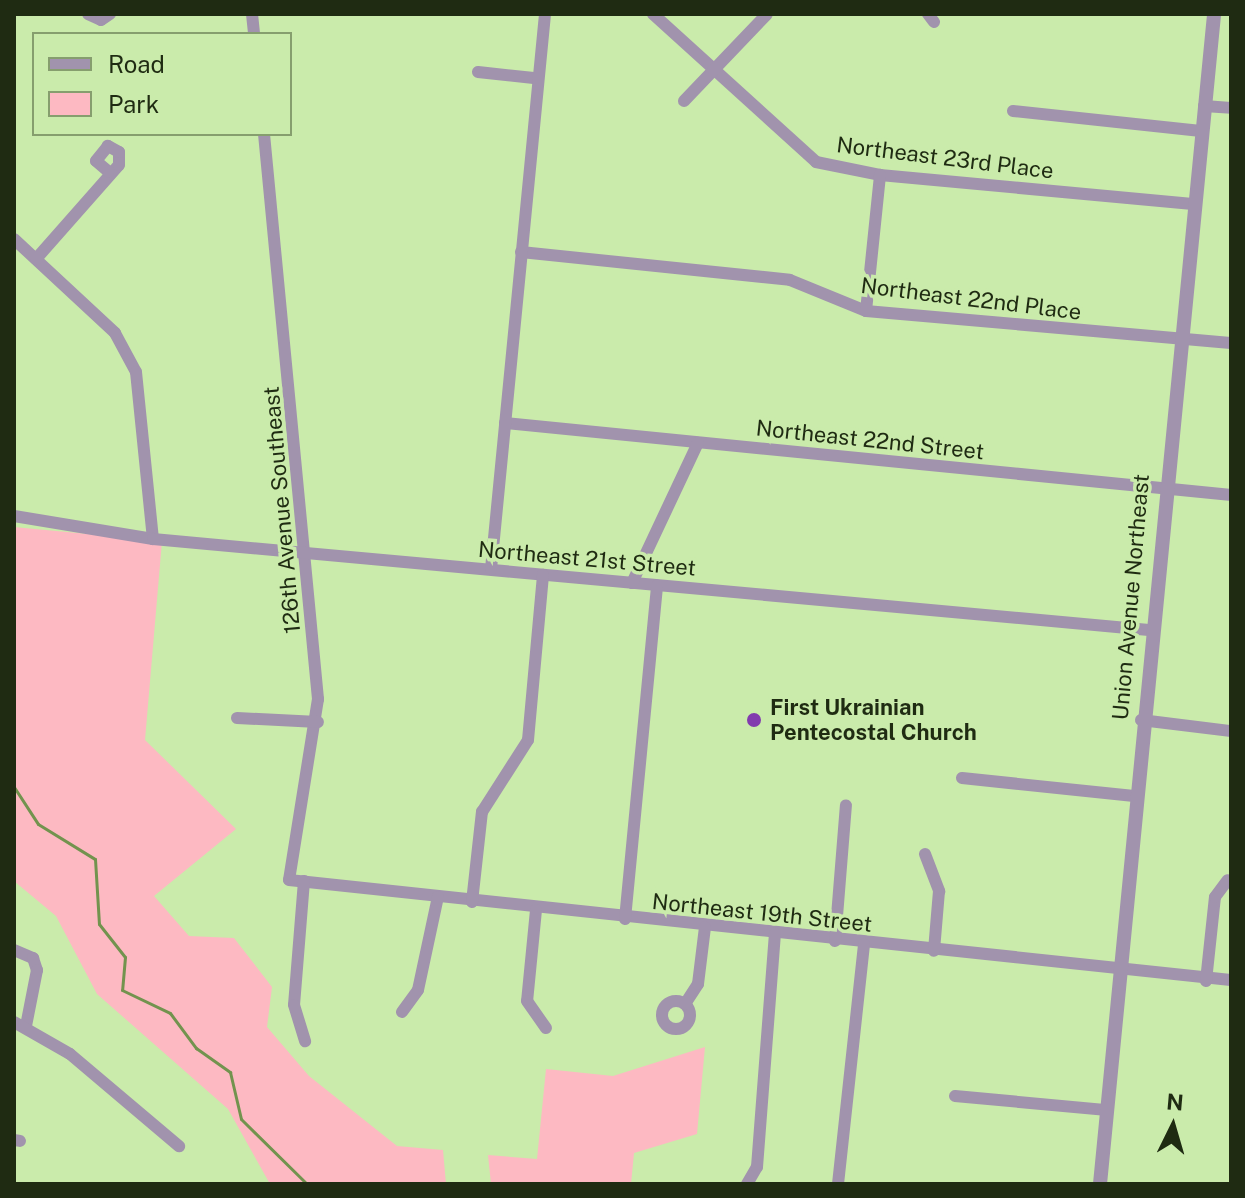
<!DOCTYPE html>
<html>
<head>
<meta charset="utf-8">
<style>
	body { margin:0 }
	#map { position:relative; width:1245px; height:1198px; overflow:hidden; background:#caebab; font-family:"Public Sans",sans-serif }
	div>[style] { position:absolute }
	.green>* { inset:0; background:#fdb9c2 }
	.stream>* { height:3px; margin:-1.5px; padding:0 1.5px; transform-origin:1.5px; border-radius:1.5px; background:#72934e }
	.minor>* { height:12px; margin:-6px; padding:0 6px; transform-origin:6px; border-radius:6px; background:#a193ad }
	.minor>.ring { margin:-6px; padding:0; box-sizing:content-box; background:none; border:12px solid #a193ad; border-radius:50% }
	.tertiary>* { height:14px; margin:-7px; padding:0 7px; transform-origin:7px; border-radius:7px; background:#a193ad }
	.dots>* { width:22px; height:22px; translate:-50% -50%; box-sizing:border-box; border:4px solid #caebab; border-radius:50% }
	span { translate:-50% -50%; white-space:nowrap; text-align:center; line-height:1.15; -webkit-text-stroke:7px #caebab; paint-order:stroke }
	.street-label { font-size:22px; color:#1f2b12 }
	.poi-label { font-size:22px; color:#1f2b12; font-weight:700 }
	.left { translate:0 -50%; text-align:left }
	.frame { position:absolute; inset:0; border:16px solid #1f2b12; pointer-events:none }
	.legend { position:absolute; left:32px; top:32px; width:260px; height:104px; box-sizing:border-box; background:#caebab; border:2px solid #869e6e; margin:0; padding:10px 14px; list-style:none; font-size:24px; color:#1f2b12 }
	.legend li { display:flex; align-items:center; gap:16px; height:40px }
	.legend b { width:40px; border:2px solid #869e6e }
	.north { position:absolute; left:1133px; top:1086px; width:80px; height:80px; -webkit-text-stroke:6px #caebab; paint-order:stroke; rotate:5deg; font-size:22px; font-weight:700; line-height:32px; text-align:center; color:#1f2b12 }
	.north::after { content:''; display:block; margin:auto; width:28px; height:36px; background:#1f2b12; clip-path:polygon(50% 0,100% 100%,50% 72%,0 100%) }
</style>
</head>
<body>
<div id="map">
	<div class="green">
		<i style="clip-path:polygon(14px 527px,162px 541px,145px 740px,236px 829px,154px 896px,189px 936px,234px 938px,272px 987px,267px 1027px,309px 1076px,397px 1146px,443px 1150px,446px 1184px,270px 1184px,228px 1109px,97px 994px,56px 916px,14px 881px)"></i>
		<i style="clip-path:polygon(705px 1047px,697px 1134px,634px 1153px,631px 1184px,491px 1184px,488px 1155px,537px 1159px,546px 1069px,613px 1076px)"></i>
	</div>
	<div class="stream">
		<i style="left:14px;top:787px;width:44px;rotate:57deg"></i>
		<i style="left:38px;top:824px;width:67px;rotate:31.6deg"></i>
		<i style="left:95px;top:859px;width:65px;rotate:86.5deg"></i>
		<i style="left:99px;top:924px;width:42px;rotate:51.8deg"></i>
		<i style="left:125px;top:957px;width:33px;rotate:95deg"></i>
		<i style="left:122px;top:990px;width:53px;rotate:25.6deg"></i>
		<i style="left:170px;top:1013px;width:44px;rotate:53.4deg"></i>
		<i style="left:196px;top:1048px;width:42px;rotate:35.2deg"></i>
		<i style="left:230px;top:1072px;width:48px;rotate:76.8deg"></i>
		<i style="left:241px;top:1119px;width:93px;rotate:44.6deg"></i>
	</div>
	<div class="minor">
		<i style="left:88px;top:14px;width:14px;rotate:25deg"></i>
		<i style="left:101px;top:20px;width:11px;rotate:-34deg"></i>
		<i style="left:252px;top:14px;width:20px;rotate:84deg"></i>
		<i style="left:653px;top:14px;width:220px;rotate:42.2deg"></i>
		<i style="left:816px;top:162px;width:65px;rotate:11.5deg"></i>
		<i style="left:880px;top:175px;width:314px;rotate:5.3deg"></i>
		<i style="left:928px;top:14px;width:10px;rotate:53deg"></i>
		<i style="left:478px;top:72px;width:56px;rotate:6.1deg"></i>
		<i style="left:684px;top:101px;width:120px;rotate:-46.3deg"></i>
		<i style="left:1204px;top:106px;width:27px;rotate:4deg"></i>
		<i style="left:1013px;top:111px;width:189px;rotate:6.1deg"></i>
		<i style="left:264px;top:134px;width:568px;rotate:84.54deg"></i>
		<i style="left:318px;top:699px;width:183px;rotate:99.1deg"></i>
		<i style="left:289px;top:880px;width:947px;rotate:6.06deg"></i>
		<i style="left:14px;top:239px;width:138px;rotate:42.9deg"></i>
		<i style="left:115px;top:333px;width:44px;rotate:61.7deg"></i>
		<i style="left:136px;top:372px;width:168px;rotate:84.2deg"></i>
		<i style="left:521px;top:252px;width:270px;rotate:5.9deg"></i>
		<i style="left:790px;top:280px;width:82px;rotate:22.2deg"></i>
		<i style="left:866px;top:311px;width:366px;rotate:5deg"></i>
		<i style="left:36px;top:259px;width:125px;rotate:-48.6deg"></i>
		<i style="left:119px;top:165px;width:13px;rotate:-90deg"></i>
		<i style="left:119px;top:152px;width:13px;rotate:-151deg"></i>
		<i style="left:108px;top:146px;width:19px;rotate:129deg"></i>
		<i style="left:96px;top:161px;width:16px;rotate:40deg"></i>
		<i style="left:866px;top:311px;width:137px;rotate:-84.1deg"></i>
		<i style="left:505px;top:423px;width:730px;rotate:5.66deg"></i>
		<i style="left:14px;top:516px;width:141px;rotate:9.4deg"></i>
		<i style="left:153px;top:539px;width:1000px;rotate:5.22deg"></i>
		<i style="left:491px;top:569px;width:558px;rotate:-84.44deg"></i>
		<i style="left:632px;top:583px;width:155px;rotate:-64.8deg"></i>
		<i style="left:237px;top:718px;width:81px;rotate:2.8deg"></i>
		<i style="left:1141px;top:720px;width:91px;rotate:7deg"></i>
		<i style="left:962px;top:778px;width:173px;rotate:6deg"></i>
		<i style="left:925px;top:854px;width:40px;rotate:69deg"></i>
		<i style="left:939px;top:891px;width:60px;rotate:94.8deg"></i>
		<i style="left:304px;top:881px;width:124px;rotate:94.6deg"></i>
		<i style="left:294px;top:1005px;width:38px;rotate:73deg"></i>
		<i style="left:472px;top:902px;width:91px;rotate:-83.7deg"></i>
		<i style="left:482px;top:812px;width:85px;rotate:-57.4deg"></i>
		<i style="left:528px;top:740px;width:166px;rotate:-84.8deg"></i>
		<i style="left:536px;top:910px;width:91px;rotate:95.6deg"></i>
		<i style="left:527px;top:1001px;width:33px;rotate:55deg"></i>
		<i style="left:625px;top:919px;width:335px;rotate:-84.5deg"></i>
		<i style="left:835px;top:941px;width:136px;rotate:-85.4deg"></i>
		<i style="left:14px;top:950px;width:21px;rotate:23deg"></i>
		<i style="left:33px;top:958px;width:13px;rotate:72deg"></i>
		<i style="left:37px;top:970px;width:57px;rotate:101.1deg"></i>
		<i style="left:1206px;top:981px;width:84px;rotate:-83.9deg"></i>
		<i style="left:1215px;top:897px;width:21px;rotate:-53deg"></i>
		<i class="ring" style="left:662px;top:1001px;width:16px;height:16px"></i>
		<i style="left:685px;top:1004px;width:24px;rotate:-57deg"></i>
		<i style="left:698px;top:984px;width:57px;rotate:-83deg"></i>
		<i style="left:402px;top:1012px;width:27px;rotate:-54deg"></i>
		<i style="left:418px;top:990px;width:95px;rotate:-77.9deg"></i>
		<i style="left:14px;top:1022px;width:64px;rotate:29.7deg"></i>
		<i style="left:70px;top:1054px;width:143px;rotate:40.2deg"></i>
		<i style="left:955px;top:1096px;width:153px;rotate:5.3deg"></i>
		<i style="left:14px;top:1140px;width:6px;rotate:9deg"></i>
		<i style="left:747px;top:1184px;width:20px;rotate:-60deg"></i>
		<i style="left:757px;top:1167px;width:234px;rotate:-85.6deg"></i>
		<i style="left:838px;top:1184px;width:241px;rotate:-83.8deg"></i>
	</div>
	<div class="tertiary">
		<i style="left:1100px;top:1184px;width:1176px;rotate:-84.43deg"></i>
	</div>
	<div class="dots">
		<i style="left:754px;top:720px;background:#823bae"></i>
	</div>
	<div class="street-label">
		<span style="left:945px;top:158px;rotate:7deg">Northeast 23rd Place</span>
		<span style="left:971px;top:299px;rotate:7deg">Northeast 22nd Place</span>
		<span style="left:870px;top:440px;rotate:6deg">Northeast 22nd Street</span>
		<span style="left:282px;top:510px;rotate:-95deg">126th Avenue Southeast</span>
		<span style="left:587px;top:559px;rotate:5deg">Northeast 21st Street</span>
		<span style="left:1131px;top:597px;rotate:-85deg">Union Avenue Northeast</span>
		<span style="left:762px;top:913px;rotate:6deg">Northeast 19th Street</span>
	</div>
	<div class="poi-label">
		<span class="left" style="left:770px;top:720px">First Ukrainian<br>Pentecostal Church</span>
	</div>
	<div class="frame"></div>
	<ul class="legend">
	<li><b style="height:10px;background:#a193ad"></b>Road</li>
	<li><b style="height:22px;background:#fdb9c2"></b>Park</li>
	</ul>
	<div class="north">N</div>
</div>
</body>
</html>
